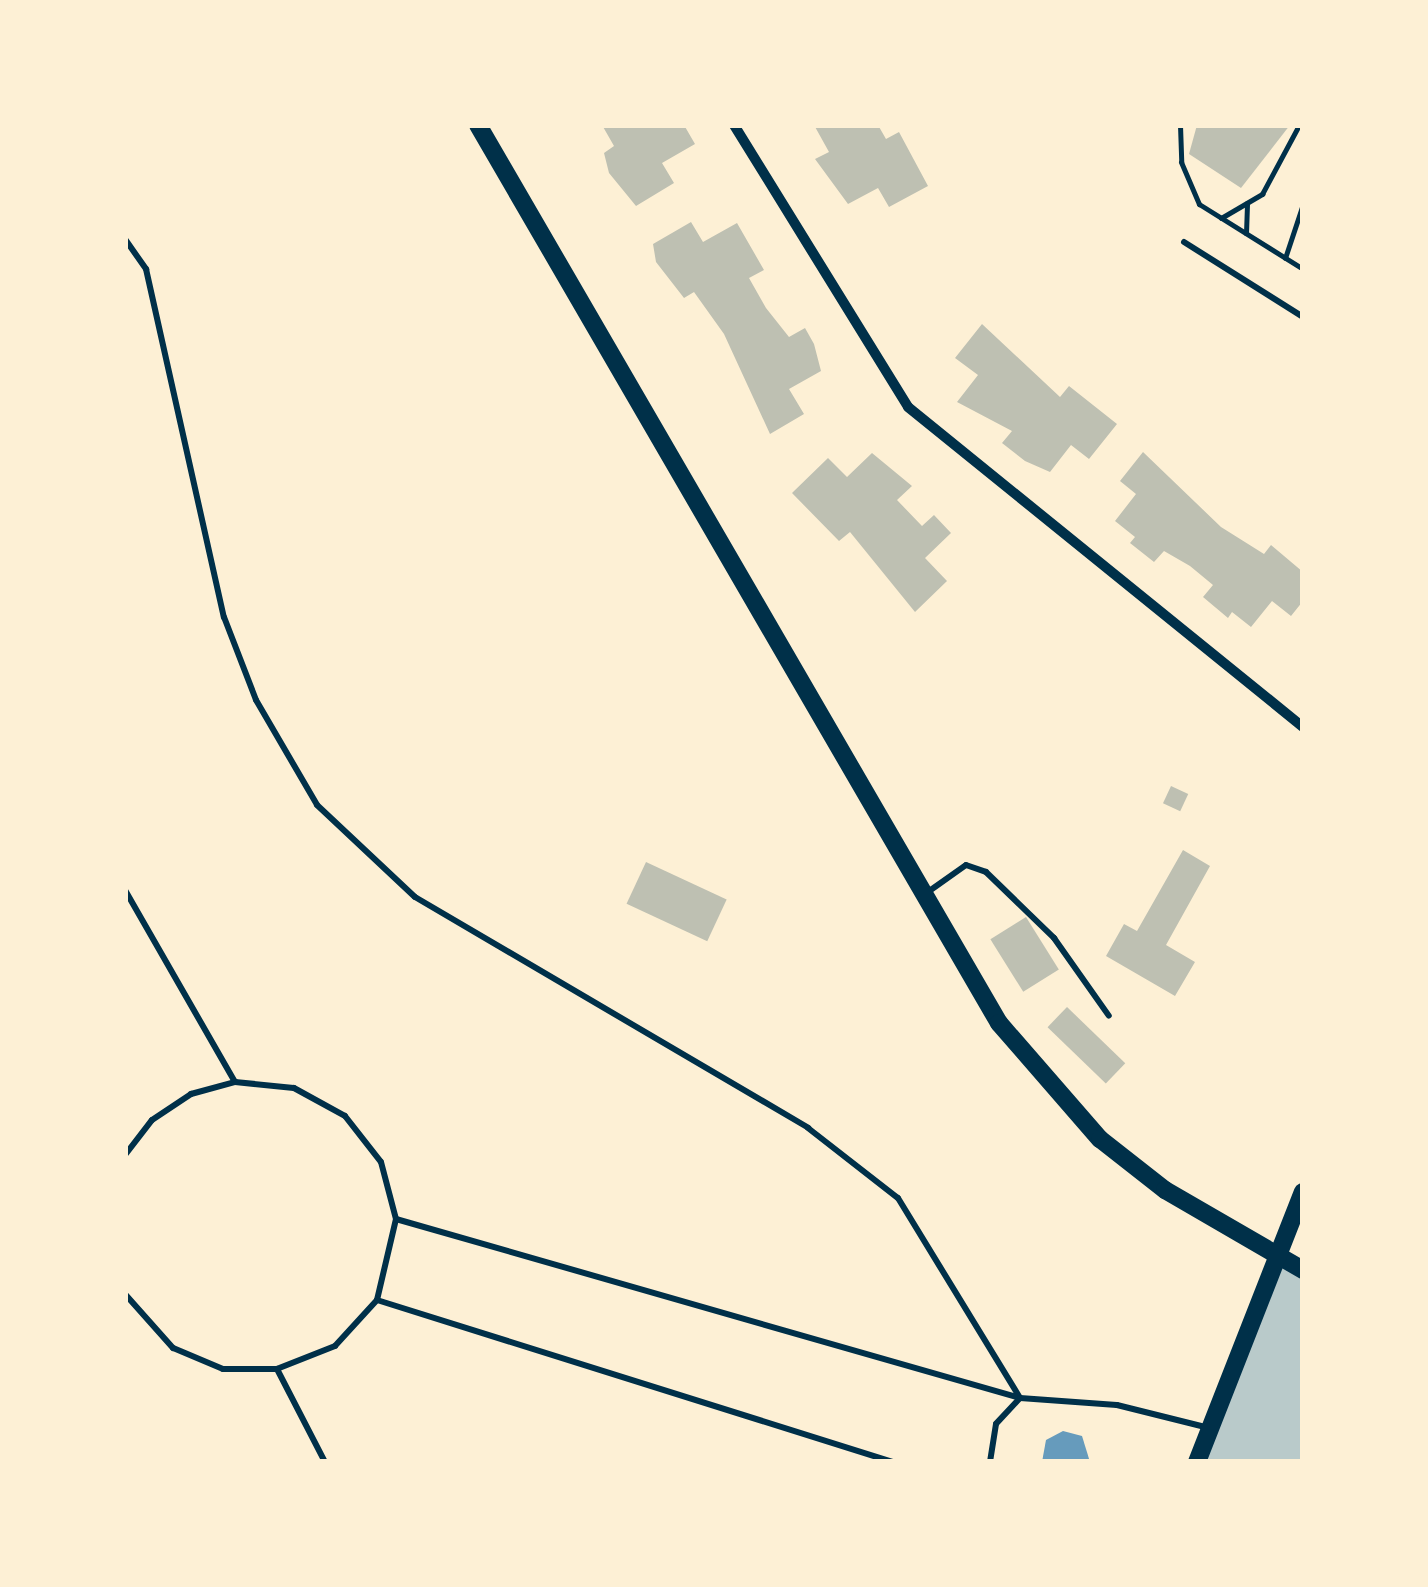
<!DOCTYPE html>
<html>
<head>
<meta charset="utf-8">
<style>
	body { margin:0 }
	#map { position:relative; width:1428px; height:1587px; overflow:hidden; background:#fdf0d5; font-family:"Titillium Web",sans-serif }
	div>[style] { position:absolute }
	.green>* { inset:0; background:#b9caca }
	.water>* { inset:0; background:#669bbc }
	.building>* { inset:0; background:#bec0b2; transform-origin:0 0 }
	.path>* { height:5px; margin:-2.5px; padding:0 2.5px; transform-origin:2.5px; border-radius:2.5px; background:#003049 }
	.service>* { height:6px; margin:-3px; padding:0 3px; transform-origin:3px; border-radius:3px; background:#003049 }
	.minor>* { height:10px; margin:-5px; padding:0 5px; transform-origin:5px; border-radius:5px; background:#003049 }
	.secondary>* { height:18px; margin:-9px; padding:0 9px; transform-origin:9px; border-radius:9px; background:#003049 }
	span { translate:-50% -50%; white-space:nowrap; text-align:center; line-height:1.15; -webkit-text-stroke:10px #fdf0d5; paint-order:stroke }
	.frame { position:absolute; inset:0; border:128px solid #fdf0d5; pointer-events:none }
</style>
</head>
<body>
<div id="map">
	<div class="green">
		<i style="clip-path:polygon(1280px 1256px,1303px 1270px,1303px 1462px,1197px 1462px)"></i>
	</div>
	<div class="water">
		<i style="clip-path:polygon(1063px 1431px,1082px 1436px,1090px 1462px,1042px 1462px,1046px 1440px)"></i>
	</div>
	<div class="building">
		<i style="clip-path:polygon(602px 125px,684px 125px,695px 144px,662px 163px,674px 183px,636px 206px,609px 173px,604px 153px,614px 146px)"></i>
		<i style="clip-path:polygon(814px 125px,878px 125px,886px 139px,899px 132px,928px 186px,889px 207px,878px 188px,848px 204px,815px 159px,829px 152px)"></i>
		<i style="clip-path:polygon(1197px 125px,1290px 125px,1241px 188px,1189px 154px)"></i>
		<i style="clip-path:polygon(691px 222px,703px 242px,737px 223px,764px 270px,749px 278px,766px 308px,789px 337px,805px 328px,814px 344px,821px 371px,789px 389px,804px 414px,770px 434px,724px 334px,694px 292px,684px 298px,656px 262px,653px 244px)"></i>
		<i style="clip-path:polygon(982px 324px,1060px 397px,1069px 386px,1117px 424px,1089px 459px,1071px 445px,1050px 472px,1025px 461px,1002px 443px,1012px 431px,957px 402px,978px 375px,955px 358px)"></i>
		<i style="clip-path:polygon(1143px 452px,1221px 527px,1264px 554px,1271px 545px,1303px 572px,1303px 601px,1291px 616px,1272px 601px,1251px 627px,1232px 612px,1228px 618px,1203px 597px,1213px 585px,1190px 566px,1164px 551px,1154px 562px,1130px 543px,1135px 537px,1115px 521px,1136px 494px,1120px 481px)"></i>
		<i style="clip-path:polygon(872px 453px,912px 486px,897px 500px,922px 526px,934px 515px,951px 533px,925px 558px,947px 581px,915px 612px,850px 532px,839px 541px,792px 493px,828px 458px,847px 477px)"></i>
		<i style="left:1171px;top:786px;width:19px;height:19px;rotate:25deg"></i>
		<i style="clip-path:polygon(1183px 850px,1210px 866px,1166px 945px,1195px 962px,1175px 996px,1106px 956px,1124px 924px,1137px 931px)"></i>
		<i style="left:646px;top:862px;width:89px;height:46px;rotate:25deg"></i>
		<i style="left:1026px;top:917px;width:62px;height:42px;rotate:58deg"></i>
		<i style="left:1067px;top:1007px;width:81px;height:28px;rotate:44deg"></i>
	</div>
	<div class="path">
		<i style="left:1180px;top:125px;width:37px;rotate:88deg"></i>
		<i style="left:1181px;top:162px;width:46px;rotate:66.8deg"></i>
		<i style="left:1199px;top:204px;width:123px;rotate:32deg"></i>
		<i style="left:1221px;top:218px;width:48px;rotate:-30.3deg"></i>
		<i style="left:1262px;top:194px;width:78px;rotate:-61.8deg"></i>
		<i style="left:1246px;top:233px;width:30px;rotate:-88deg"></i>
		<i style="left:1285px;top:258px;width:57px;rotate:-71.6deg"></i>
	</div>
	<div class="service">
		<i style="left:125px;top:239px;width:37px;rotate:55deg"></i>
		<i style="left:146px;top:269px;width:357px;rotate:77.4deg"></i>
		<i style="left:224px;top:617px;width:89px;rotate:68.9deg"></i>
		<i style="left:256px;top:700px;width:121px;rotate:59.8deg"></i>
		<i style="left:317px;top:805px;width:134px;rotate:43.2deg"></i>
		<i style="left:415px;top:897px;width:456px;rotate:30.4deg"></i>
		<i style="left:808px;top:1128px;width:114px;rotate:37.9deg"></i>
		<i style="left:898px;top:1198px;width:234px;rotate:58.6deg"></i>
		<i style="left:1020px;top:1398px;width:35px;rotate:133deg"></i>
		<i style="left:996px;top:1424px;width:38px;rotate:99deg"></i>
		<i style="left:1184px;top:242px;width:141px;rotate:32.2deg"></i>
		<i style="left:125px;top:890px;width:221px;rotate:60.2deg"></i>
		<i style="left:925px;top:894px;width:50px;rotate:-35.3deg"></i>
		<i style="left:966px;top:865px;width:21px;rotate:19deg"></i>
		<i style="left:986px;top:872px;width:95px;rotate:44.1deg"></i>
		<i style="left:1054px;top:938px;width:95px;rotate:54.8deg"></i>
		<i style="left:125px;top:1155px;width:44px;rotate:-52.4deg"></i>
		<i style="left:152px;top:1120px;width:47px;rotate:-33.7deg"></i>
		<i style="left:191px;top:1094px;width:46px;rotate:-15.3deg"></i>
		<i style="left:235px;top:1082px;width:59px;rotate:5.8deg"></i>
		<i style="left:294px;top:1088px;width:58px;rotate:28.8deg"></i>
		<i style="left:345px;top:1116px;width:58px;rotate:52deg"></i>
		<i style="left:381px;top:1162px;width:59px;rotate:75.3deg"></i>
		<i style="left:396px;top:1219px;width:83px;rotate:103.2deg"></i>
		<i style="left:377px;top:1300px;width:62px;rotate:132.4deg"></i>
		<i style="left:335px;top:1346px;width:62px;rotate:158.4deg"></i>
		<i style="left:277px;top:1369px;width:54px;rotate:180deg"></i>
		<i style="left:223px;top:1369px;width:54px;rotate:-157.2deg"></i>
		<i style="left:173px;top:1348px;width:72px;rotate:-131.6deg"></i>
		<i style="left:396px;top:1219px;width:649px;rotate:16.01deg"></i>
		<i style="left:1020px;top:1398px;width:97px;rotate:4.1deg"></i>
		<i style="left:1117px;top:1405px;width:95px;rotate:14deg"></i>
		<i style="left:377px;top:1300px;width:541px;rotate:17.43deg"></i>
		<i style="left:277px;top:1369px;width:105px;rotate:62.7deg"></i>
	</div>
	<div class="minor">
		<i style="left:734px;top:125px;width:331px;rotate:58.3deg"></i>
		<i style="left:908px;top:407px;width:508px;rotate:39.01deg"></i>
	</div>
	<div class="secondary">
		<i style="left:478px;top:125px;width:1038px;rotate:59.88deg"></i>
		<i style="left:999px;top:1023px;width:154px;rotate:49deg"></i>
		<i style="left:1100px;top:1139px;width:83px;rotate:38.1deg"></i>
		<i style="left:1165px;top:1190px;width:160px;rotate:30.1deg"></i>
		<i style="left:1197px;top:1462px;width:290px;rotate:-68.6deg"></i>
	</div>
	<div class="frame"></div>
</div>
</body>
</html>
